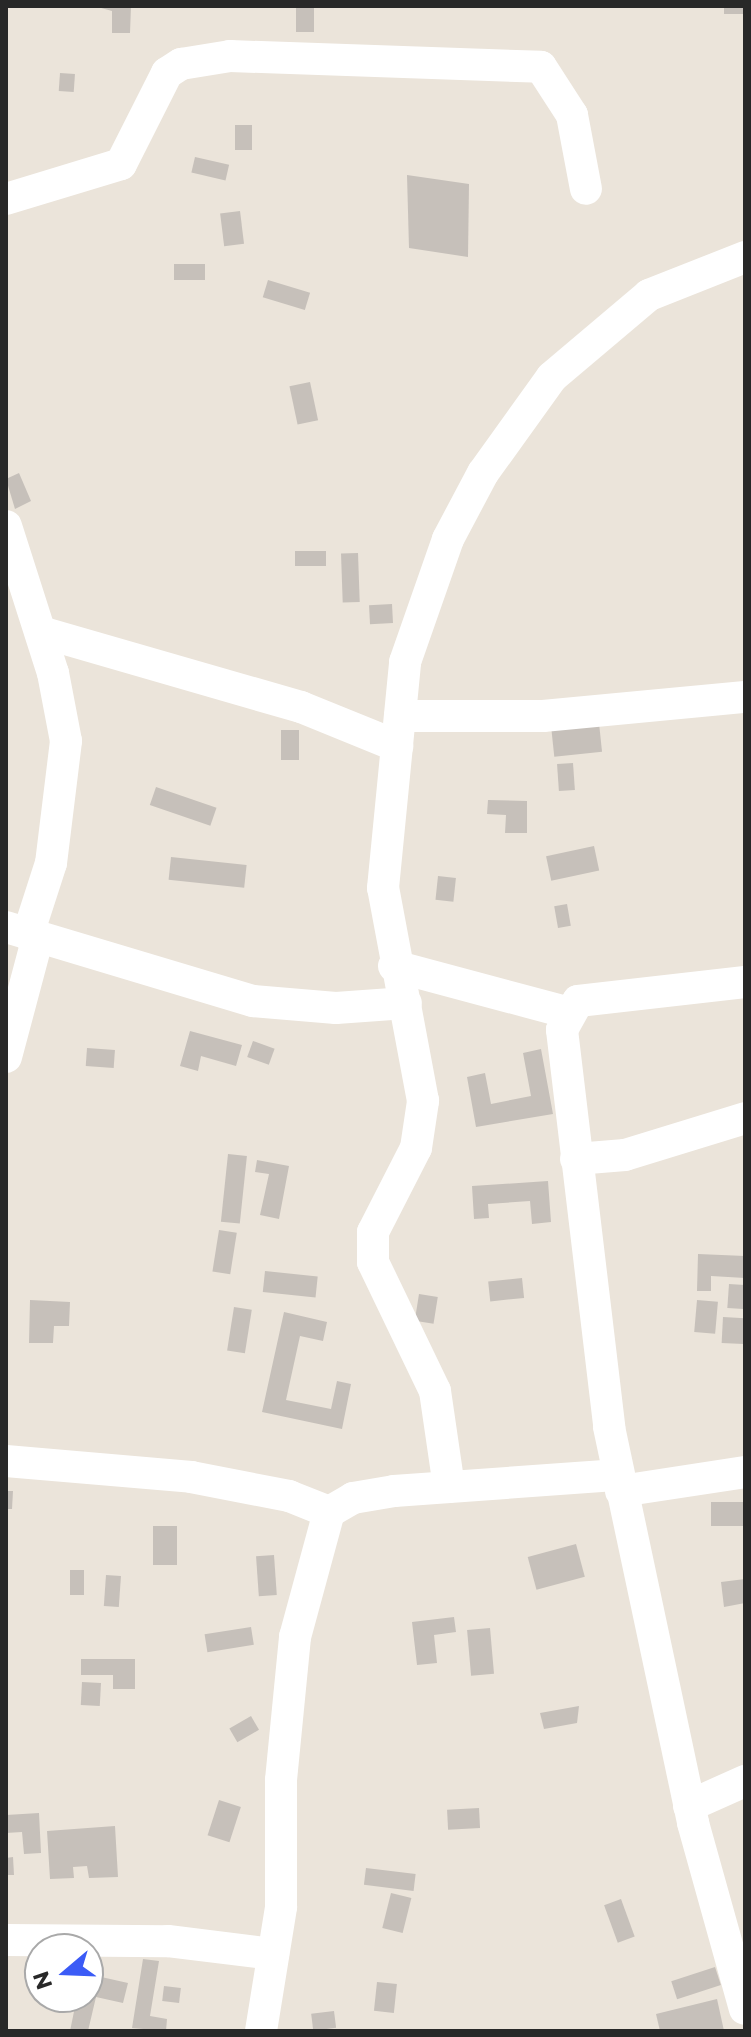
<!DOCTYPE html>
<html>
<head>
<meta charset="utf-8">
<style>
	body { margin:0 }
	#map { position:relative; width:751px; height:2037px; overflow:hidden; background:#ebe4da; font-family:Montserrat,sans-serif }
	div>[style] { position:absolute }
	.building>* { inset:0; background:#c6c0ba; transform-origin:0 0 }
	.street>* { height:32px; margin:-16px; padding:0 16px; transform-origin:16px; border-radius:16px; background:#fff }
	span { translate:-50% -50%; white-space:nowrap; text-align:center; line-height:1.15; -webkit-text-stroke:7px #fff; paint-order:stroke }
	.frame { position:absolute; inset:0; border:8px solid #282828; pointer-events:none }
	.north { position:absolute; left:24px; top:1933px; width:80px; height:80px; box-sizing:border-box; background:#fff; border:2px solid #a9a9a9; border-radius:50%; rotate:251deg; font-size:22px; font-weight:700; line-height:32px; text-align:center; color:#282828 }
	.north::after { content:''; display:block; margin:auto; width:28px; height:36px; background:#3b5bf6; clip-path:polygon(50% 0,100% 100%,50% 72%,0 100%) }
</style>
</head>
<body>
<div id="map">
	<div class="building">
		<i style="clip-path:polygon(94px 6px,131px 6px,130px 33px,112px 33px,112px 11px)"></i>
		<i style="left:296px;top:6px;width:18px;height:26px"></i>
		<i style="left:724px;top:6px;width:21px;height:8px"></i>
		<i style="left:60px;top:73px;width:15px;height:18px;rotate:4deg"></i>
		<i style="left:235px;top:125px;width:17px;height:25px"></i>
		<i style="left:195px;top:157px;width:35px;height:16px;rotate:13deg"></i>
		<i style="clip-path:polygon(407px 175px,469px 184px,468px 257px,409px 248px)"></i>
		<i style="left:240px;top:211px;width:33px;height:20px;rotate:83deg"></i>
		<i style="left:205px;top:264px;width:16px;height:31px;rotate:90deg"></i>
		<i style="left:268px;top:280px;width:44px;height:18px;rotate:17deg"></i>
		<i style="left:310px;top:382px;width:39px;height:21px;rotate:78deg"></i>
		<i style="clip-path:polygon(19px 473px,31px 501px,15px 509px,6px 479px)"></i>
		<i style="left:295px;top:551px;width:31px;height:15px"></i>
		<i style="left:358px;top:553px;width:49px;height:17px;rotate:88deg"></i>
		<i style="left:392px;top:604px;width:19px;height:23px;rotate:87deg"></i>
		<i style="left:599px;top:723px;width:29px;height:48px;rotate:84deg"></i>
		<i style="left:281px;top:730px;width:18px;height:30px"></i>
		<i style="left:573px;top:763px;width:27px;height:16px;rotate:86deg"></i>
		<i style="left:156px;top:787px;width:64px;height:19px;rotate:19deg"></i>
		<i style="clip-path:polygon(488px 800px,527px 801px,527px 833px,505px 833px,506px 815px,487px 814px)"></i>
		<i style="left:594px;top:846px;width:25px;height:49px;rotate:78deg"></i>
		<i style="left:171px;top:857px;width:76px;height:23px;rotate:6deg"></i>
		<i style="left:438px;top:876px;width:18px;height:24px;rotate:6deg"></i>
		<i style="left:567px;top:904px;width:22px;height:13px;rotate:80deg"></i>
		<i style="clip-path:polygon(190px 1031px,242px 1045px,236px 1066px,201px 1056px,198px 1071px,180px 1066px)"></i>
		<i style="left:253px;top:1041px;width:23px;height:17px;rotate:20deg"></i>
		<i style="left:87px;top:1048px;width:28px;height:18px;rotate:4deg"></i>
		<i style="clip-path:polygon(541px 1049px,553px 1114px,476px 1127px,467px 1077px,485px 1073px,491px 1104px,531px 1096px,523px 1053px)"></i>
		<i style="left:228px;top:1154px;width:19px;height:68px;rotate:6deg"></i>
		<i style="clip-path:polygon(257px 1160px,289px 1166px,279px 1219px,260px 1215px,269px 1174px,255px 1172px)"></i>
		<i style="clip-path:polygon(548px 1181px,551px 1222px,532px 1224px,530px 1201px,488px 1204px,489px 1218px,474px 1219px,472px 1186px)"></i>
		<i style="left:219px;top:1230px;width:18px;height:42px;rotate:9deg"></i>
		<i style="clip-path:polygon(698px 1254px,745px 1256px,745px 1278px,711px 1276px,711px 1291px,697px 1291px)"></i>
		<i style="left:265px;top:1271px;width:53px;height:21px;rotate:6deg"></i>
		<i style="left:522px;top:1278px;width:20px;height:34px;rotate:84deg"></i>
		<i style="left:729px;top:1284px;width:16px;height:24px;rotate:4deg"></i>
		<i style="left:419px;top:1294px;width:19px;height:27px;rotate:9deg"></i>
		<i style="clip-path:polygon(30px 1300px,70px 1302px,69px 1326px,54px 1326px,53px 1343px,29px 1343px)"></i>
		<i style="left:697px;top:1300px;width:21px;height:32px;rotate:5deg"></i>
		<i style="left:234px;top:1307px;width:18px;height:44px;rotate:9deg"></i>
		<i style="clip-path:polygon(284px 1312px,327px 1322px,323px 1341px,300px 1336px,286px 1400px,331px 1409px,337px 1381px,351px 1384px,342px 1429px,262px 1412px)"></i>
		<i style="left:723px;top:1317px;width:22px;height:26px;rotate:3deg"></i>
		<i style="clip-path:polygon(6px 1491px,13px 1491px,12px 1509px,6px 1509px)"></i>
		<i style="left:745px;top:1502px;width:24px;height:34px;rotate:90deg"></i>
		<i style="left:153px;top:1526px;width:24px;height:39px"></i>
		<i style="left:576px;top:1544px;width:34px;height:50px;rotate:75deg"></i>
		<i style="left:274px;top:1555px;width:40px;height:18px;rotate:86deg"></i>
		<i style="left:70px;top:1570px;width:14px;height:25px"></i>
		<i style="left:106px;top:1575px;width:15px;height:31px;rotate:4deg"></i>
		<i style="clip-path:polygon(745px 1579px,745px 1603px,724px 1607px,721px 1582px)"></i>
		<i style="clip-path:polygon(454px 1617px,456px 1632px,434px 1635px,437px 1663px,417px 1665px,412px 1622px)"></i>
		<i style="left:251px;top:1627px;width:18px;height:47px;rotate:81deg"></i>
		<i style="left:490px;top:1628px;width:46px;height:23px;rotate:85deg"></i>
		<i style="clip-path:polygon(81px 1659px,135px 1659px,135px 1689px,113px 1689px,113px 1675px,81px 1675px)"></i>
		<i style="left:82px;top:1682px;width:19px;height:23px;rotate:3deg"></i>
		<i style="clip-path:polygon(579px 1706px,577px 1723px,544px 1729px,540px 1713px)"></i>
		<i style="left:251px;top:1716px;width:16px;height:25px;rotate:60deg"></i>
		<i style="left:219px;top:1800px;width:23px;height:37px;rotate:18deg"></i>
		<i style="left:479px;top:1808px;width:20px;height:32px;rotate:87deg"></i>
		<i style="clip-path:polygon(39px 1813px,41px 1853px,24px 1854px,22px 1832px,6px 1833px,6px 1815px)"></i>
		<i style="clip-path:polygon(115px 1826px,118px 1877px,89px 1878px,87px 1866px,73px 1867px,74px 1878px,50px 1879px,47px 1831px)"></i>
		<i style="clip-path:polygon(13px 1857px,14px 1875px,6px 1875px,6px 1858px)"></i>
		<i style="left:366px;top:1868px;width:50px;height:17px;rotate:7deg"></i>
		<i style="left:391px;top:1893px;width:21px;height:36px;rotate:14deg"></i>
		<i style="left:621px;top:1899px;width:40px;height:18px;rotate:70deg"></i>
		<i style="clip-path:polygon(143px 1959px,159px 1961px,150px 2016px,167px 2019px,166px 2031px,132px 2028px)"></i>
		<i style="left:715px;top:1967px;width:19px;height:46px;rotate:72deg"></i>
		<i style="clip-path:polygon(88px 1974px,128px 1983px,123px 2003px,96px 1997px,88px 2031px,70px 2031px,77px 1997px,88px 1997px)"></i>
		<i style="left:377px;top:1982px;width:20px;height:29px;rotate:6deg"></i>
		<i style="left:164px;top:1986px;width:17px;height:15px;rotate:7deg"></i>
		<i style="clip-path:polygon(717px 1999px,724px 2031px,660px 2031px,656px 2014px)"></i>
		<i style="left:334px;top:2011px;width:17px;height:23px;rotate:83deg"></i>
	</div>
	<div class="street">
		<i style="left:6px;top:199px;width:120px;rotate:-16.9deg"></i>
		<i style="left:121px;top:164px;width:102px;rotate:-63.2deg"></i>
		<i style="left:167px;top:73px;width:17px;rotate:-33deg"></i>
		<i style="left:181px;top:64px;width:50px;rotate:-9.3deg"></i>
		<i style="left:230px;top:56px;width:311px;rotate:2deg"></i>
		<i style="left:541px;top:67px;width:57px;rotate:57.1deg"></i>
		<i style="left:572px;top:115px;width:75px;rotate:79.3deg"></i>
		<i style="left:6px;top:526px;width:154px;rotate:72.3deg"></i>
		<i style="left:53px;top:673px;width:69px;rotate:79.2deg"></i>
		<i style="left:66px;top:741px;width:123px;rotate:97deg"></i>
		<i style="left:51px;top:863px;width:75px;rotate:107.9deg"></i>
		<i style="left:41px;top:632px;width:271px;rotate:16.1deg"></i>
		<i style="left:301px;top:707px;width:104px;rotate:22.1deg"></i>
		<i style="left:400px;top:716px;width:143px"></i>
		<i style="left:543px;top:716px;width:203px;rotate:-5.4deg"></i>
		<i style="left:6px;top:927px;width:258px;rotate:16.7deg"></i>
		<i style="left:253px;top:1001px;width:83px;rotate:4.8deg"></i>
		<i style="left:336px;top:1008px;width:70px;rotate:-4.1deg"></i>
		<i style="left:394px;top:966px;width:178px;rotate:15deg"></i>
		<i style="left:745px;top:982px;width:168px;rotate:173.5deg"></i>
		<i style="left:578px;top:1001px;width:33px;rotate:119deg"></i>
		<i style="left:562px;top:1030px;width:400px;rotate:83.2deg"></i>
		<i style="left:609px;top:1427px;width:405px;rotate:78deg"></i>
		<i style="left:693px;top:1823px;width:193px;rotate:74.4deg"></i>
		<i style="left:6px;top:1057px;width:124px;rotate:-75.1deg"></i>
		<i style="left:576px;top:1159px;width:49px;rotate:-4.7deg"></i>
		<i style="left:625px;top:1155px;width:126px;rotate:-17.1deg"></i>
		<i style="left:6px;top:1461px;width:186px;rotate:4.9deg"></i>
		<i style="left:191px;top:1477px;width:100px;rotate:11deg"></i>
		<i style="left:289px;top:1496px;width:43px;rotate:21.8deg"></i>
		<i style="left:449px;top:1487px;width:97px;rotate:-98.3deg"></i>
		<i style="left:435px;top:1391px;width:143px;rotate:-115.7deg"></i>
		<i style="left:373px;top:1262px;width:30px;rotate:-90deg"></i>
		<i style="left:373px;top:1232px;width:94px;rotate:-62.9deg"></i>
		<i style="left:416px;top:1148px;width:48px;rotate:-81.5deg"></i>
		<i style="left:423px;top:1101px;width:217px;rotate:-100.6deg"></i>
		<i style="left:383px;top:888px;width:227px;rotate:-84.4deg"></i>
		<i style="left:405px;top:662px;width:130px;rotate:-70.7deg"></i>
		<i style="left:448px;top:539px;width:75px;rotate:-62.1deg"></i>
		<i style="left:483px;top:473px;width:118px;rotate:-54.3deg"></i>
		<i style="left:552px;top:377px;width:127px;rotate:-40.2deg"></i>
		<i style="left:649px;top:295px;width:103px;rotate:-21.6deg"></i>
		<i style="left:621px;top:1491px;width:125px;rotate:-8.7deg"></i>
		<i style="left:689px;top:1806px;width:61px;rotate:-24.1deg"></i>
		<i style="left:6px;top:1940px;width:162px;rotate:0.4deg"></i>
		<i style="left:168px;top:1941px;width:106px;rotate:7.1deg"></i>
		<i style="left:261px;top:2031px;width:126px;rotate:-80.8deg"></i>
		<i style="left:281px;top:1907px;width:127px;rotate:-90deg"></i>
		<i style="left:281px;top:1780px;width:144px;rotate:-84.4deg"></i>
		<i style="left:295px;top:1637px;width:130px;rotate:-74.8deg"></i>
		<i style="left:329px;top:1512px;width:28px;rotate:-30deg"></i>
		<i style="left:353px;top:1498px;width:42px;rotate:-9.7deg"></i>
		<i style="left:394px;top:1491px;width:225px;rotate:-4.1deg"></i>
	</div>
	<div class="frame"></div>
	<div class="north">N</div>
</div>
</body>
</html>
